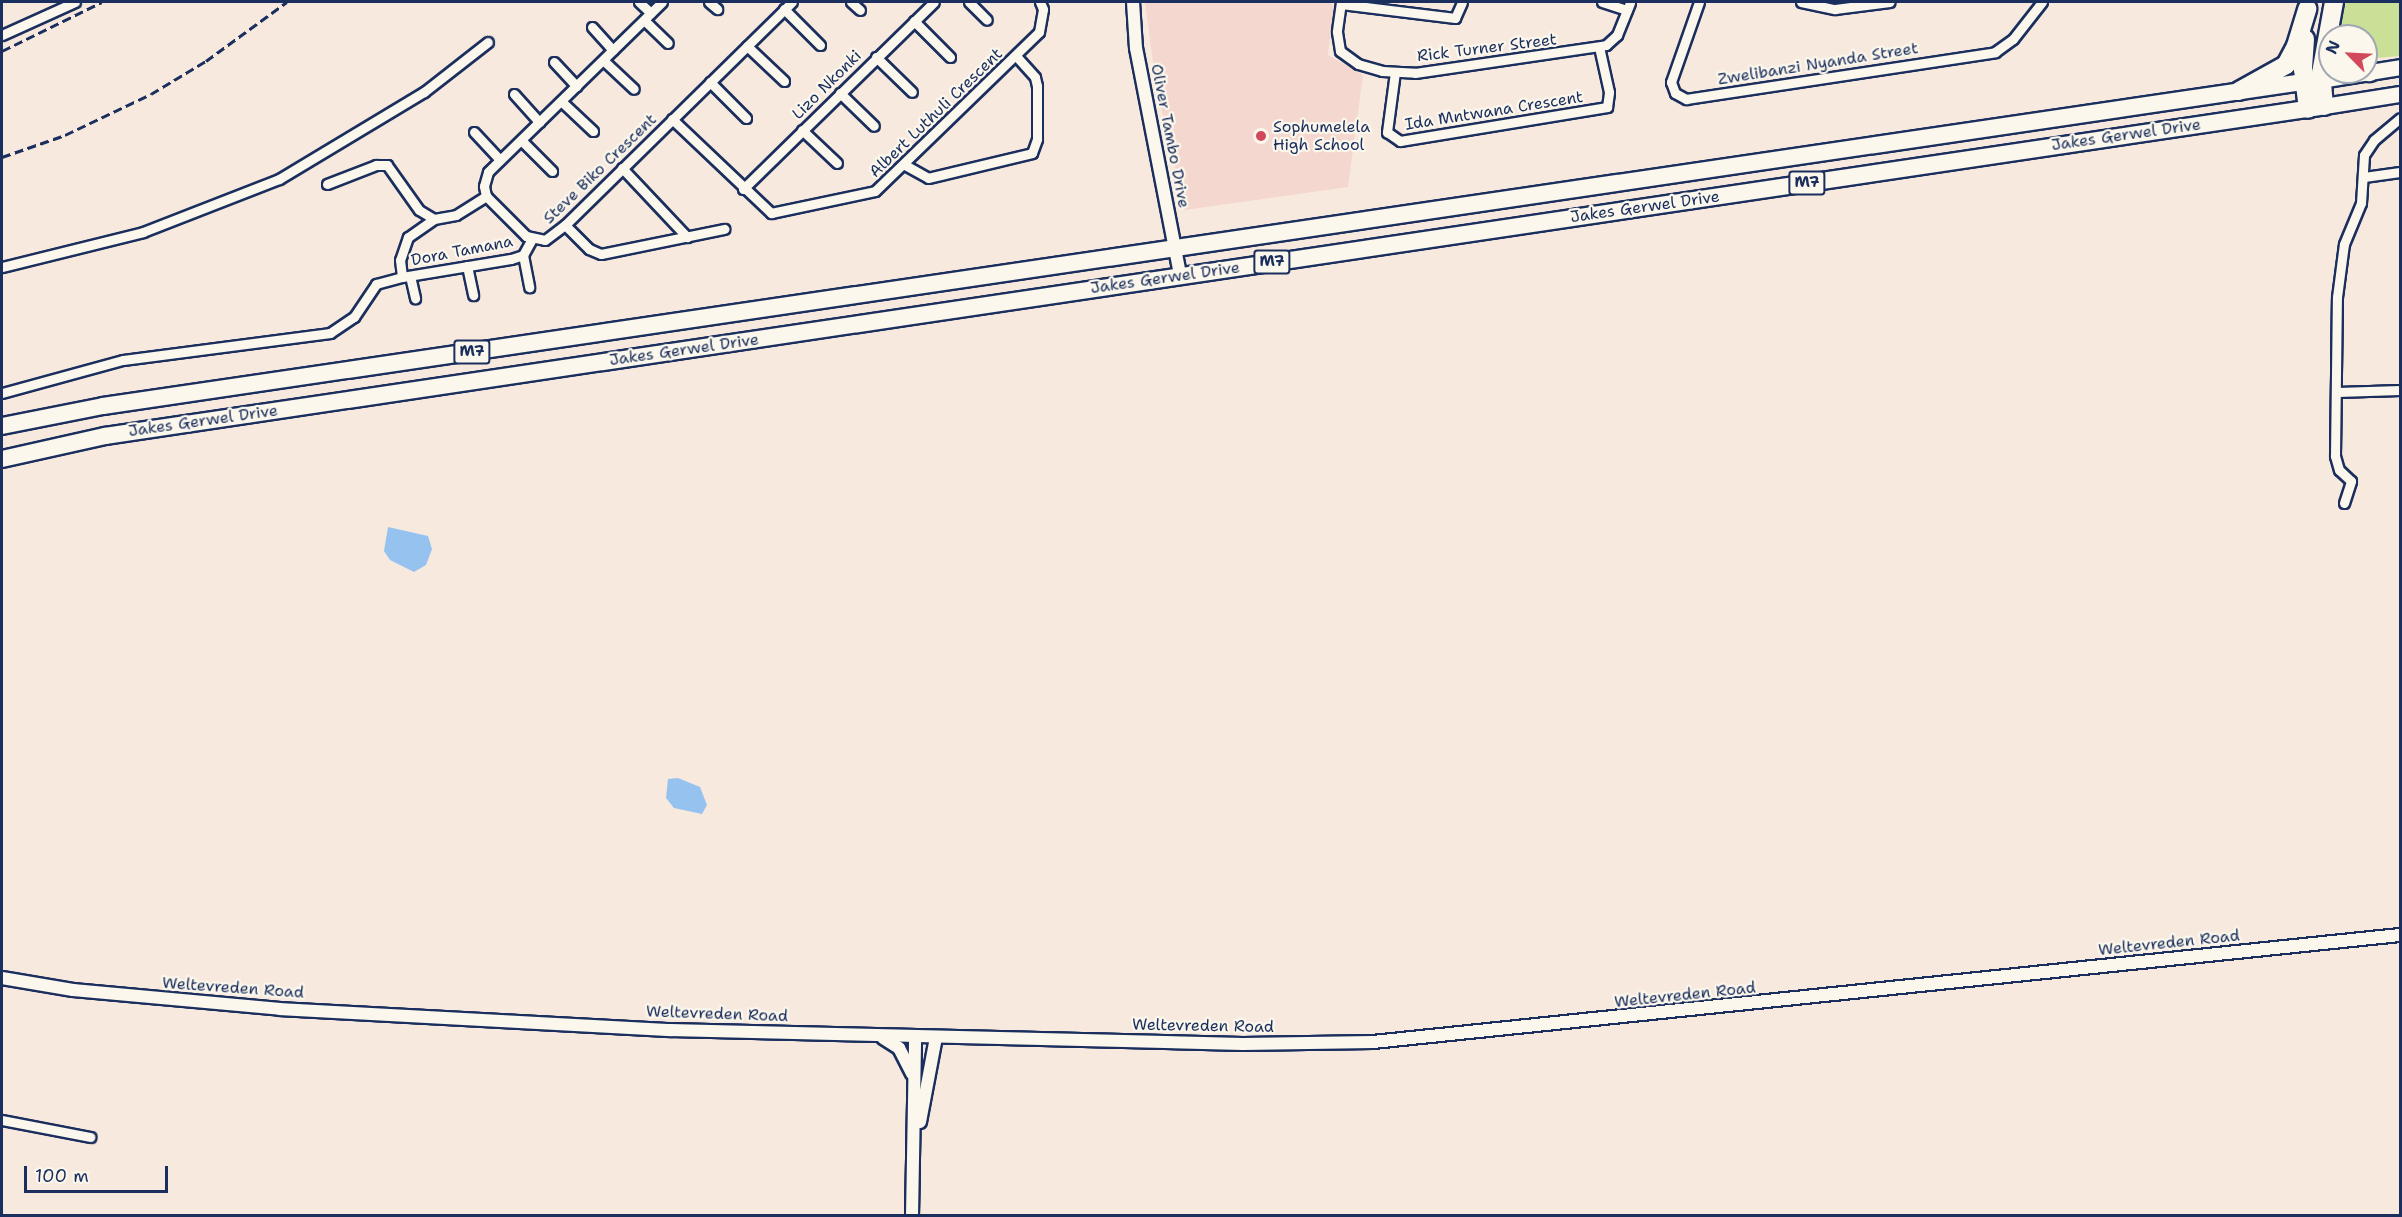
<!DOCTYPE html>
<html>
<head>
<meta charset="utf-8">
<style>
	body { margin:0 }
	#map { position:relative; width:2402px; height:1217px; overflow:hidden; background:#f8e9df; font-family:"Shantell Sans",sans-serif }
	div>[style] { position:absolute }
	.built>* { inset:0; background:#f4d8cf }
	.green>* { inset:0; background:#c9e096 }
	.water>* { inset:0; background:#95c2ef }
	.roads { filter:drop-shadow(2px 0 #1b2f5e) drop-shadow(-2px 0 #1b2f5e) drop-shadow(0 2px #1b2f5e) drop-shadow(0 -2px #1b2f5e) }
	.minor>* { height:9px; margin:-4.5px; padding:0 4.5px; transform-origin:4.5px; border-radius:4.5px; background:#fbf7ec }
	.tertiary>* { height:12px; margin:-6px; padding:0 6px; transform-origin:6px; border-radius:6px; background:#fbf7ec }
	.primary>* { height:15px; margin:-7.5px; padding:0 7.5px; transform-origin:7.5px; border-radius:7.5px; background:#fbf7ec }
	.trunk>* { height:16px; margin:-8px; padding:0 8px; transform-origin:8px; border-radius:8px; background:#fbf7ec }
	.motorway>* { height:18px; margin:-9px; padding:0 9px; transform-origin:9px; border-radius:9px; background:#fbf7ec }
	.rail>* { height:3px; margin-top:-1.5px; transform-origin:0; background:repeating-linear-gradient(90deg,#1b2f5e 0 9px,transparent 0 13.5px) }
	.dots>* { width:16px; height:16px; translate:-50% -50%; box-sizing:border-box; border:3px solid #fbf7ec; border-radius:50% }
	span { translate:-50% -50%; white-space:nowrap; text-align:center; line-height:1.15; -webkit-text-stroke:4.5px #fbf7ec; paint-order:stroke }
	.shield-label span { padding:2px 4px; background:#fbf7ec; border:2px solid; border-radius:4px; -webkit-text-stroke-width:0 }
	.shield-label { font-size:15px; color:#1b2f5e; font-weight:700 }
	.street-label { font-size:16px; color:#1b2f5e }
	.poi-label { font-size:16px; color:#1b2f5e }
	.left { translate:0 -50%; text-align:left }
	.frame { position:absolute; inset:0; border:3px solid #1b2f5e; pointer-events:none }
	.north { position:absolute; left:2318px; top:24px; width:60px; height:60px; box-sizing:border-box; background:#fbf7ec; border:2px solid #a1a7b3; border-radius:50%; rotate:294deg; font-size:16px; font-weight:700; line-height:24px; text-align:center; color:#1b2f5e }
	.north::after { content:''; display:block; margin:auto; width:21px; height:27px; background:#d1495b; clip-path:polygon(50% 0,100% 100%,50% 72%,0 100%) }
	.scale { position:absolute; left:24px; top:1166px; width:144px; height:27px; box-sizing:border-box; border:3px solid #1b2f5e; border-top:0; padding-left:8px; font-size:18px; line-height:21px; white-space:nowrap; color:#1b2f5e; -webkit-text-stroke:4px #fbf7ec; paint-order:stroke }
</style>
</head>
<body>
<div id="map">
	<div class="built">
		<i style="clip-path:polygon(1145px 2px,1331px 2px,1334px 7px,1328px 55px,1363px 75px,1348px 187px,1185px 210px,1156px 86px)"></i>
	</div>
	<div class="green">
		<i style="clip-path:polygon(2341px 2px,2400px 2px,2400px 56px,2366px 59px,2366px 36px,2338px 36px)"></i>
	</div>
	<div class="water">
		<i style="clip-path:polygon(388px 527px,428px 536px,432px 549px,426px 565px,414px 572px,390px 560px,384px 551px)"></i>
		<i style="clip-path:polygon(678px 778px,700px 787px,707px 805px,702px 814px,674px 808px,666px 798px,668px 779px)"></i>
	</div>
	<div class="roads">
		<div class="minor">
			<i style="left:639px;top:2px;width:16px;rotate:43deg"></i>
			<i style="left:662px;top:2px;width:243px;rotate:135.7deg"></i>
			<i style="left:488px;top:172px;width:15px;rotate:106deg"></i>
			<i style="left:484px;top:186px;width:10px;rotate:79deg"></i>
			<i style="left:486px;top:196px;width:57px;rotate:45deg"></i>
			<i style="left:526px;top:236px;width:19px;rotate:12deg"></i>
			<i style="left:545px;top:240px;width:25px;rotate:-37deg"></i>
			<i style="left:565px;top:225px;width:318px;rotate:-44.5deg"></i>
			<i style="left:709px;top:2px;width:11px;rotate:41deg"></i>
			<i style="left:851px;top:2px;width:12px;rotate:42deg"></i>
			<i style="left:969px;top:2px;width:25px;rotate:45deg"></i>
			<i style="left:1341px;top:2px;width:30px;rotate:98deg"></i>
			<i style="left:1337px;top:32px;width:19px;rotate:81deg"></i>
			<i style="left:1340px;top:51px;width:22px;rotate:36deg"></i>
			<i style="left:1358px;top:64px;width:25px;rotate:16deg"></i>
			<i style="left:1382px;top:71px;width:33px;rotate:3deg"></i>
			<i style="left:1415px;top:73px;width:193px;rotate:-8.3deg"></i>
			<i style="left:1606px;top:45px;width:15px;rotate:-42deg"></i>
			<i style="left:1617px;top:35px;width:35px;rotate:-68deg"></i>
			<i style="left:1602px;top:2px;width:26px;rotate:18deg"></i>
			<i style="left:1699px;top:2px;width:85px;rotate:109.3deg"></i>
			<i style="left:1671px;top:82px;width:12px;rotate:70deg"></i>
			<i style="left:1675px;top:93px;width:13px;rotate:29deg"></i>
			<i style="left:1686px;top:99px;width:313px;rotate:-8.6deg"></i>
			<i style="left:1995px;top:52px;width:22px;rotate:-36deg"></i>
			<i style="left:2013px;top:39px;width:47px;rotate:-51.9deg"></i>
			<i style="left:1801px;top:2px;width:35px;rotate:12deg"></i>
			<i style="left:1835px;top:9px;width:55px;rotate:-7.3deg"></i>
			<i style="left:1341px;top:4px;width:115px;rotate:7deg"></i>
			<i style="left:1455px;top:18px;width:17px;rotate:-66deg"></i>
			<i style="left:784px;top:9px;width:51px;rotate:45deg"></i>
			<i style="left:644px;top:20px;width:33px;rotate:44deg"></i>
			<i style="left:914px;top:21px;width:51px;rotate:45deg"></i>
			<i style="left:592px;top:27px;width:31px;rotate:48deg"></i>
			<i style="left:2px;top:35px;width:80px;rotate:-24.3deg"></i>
			<i style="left:747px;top:46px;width:51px;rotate:43.4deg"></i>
			<i style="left:876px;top:57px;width:50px;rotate:44.2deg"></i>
			<i style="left:603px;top:60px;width:42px;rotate:43.1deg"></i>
			<i style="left:554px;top:62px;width:33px;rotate:47deg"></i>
			<i style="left:1395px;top:72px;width:61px;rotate:97.6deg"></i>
			<i style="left:1387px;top:132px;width:16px;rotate:35deg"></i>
			<i style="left:1400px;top:141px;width:210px;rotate:-9.3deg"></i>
			<i style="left:1607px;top:107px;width:15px;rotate:-82deg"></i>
			<i style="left:1609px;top:92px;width:46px;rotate:-102.5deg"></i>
			<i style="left:710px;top:82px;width:51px;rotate:45deg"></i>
			<i style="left:840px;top:93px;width:47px;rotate:44.1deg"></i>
			<i style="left:514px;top:94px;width:38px;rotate:48deg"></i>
			<i style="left:561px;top:101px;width:44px;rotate:43.2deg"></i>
			<i style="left:672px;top:119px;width:137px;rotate:43.5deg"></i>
			<i style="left:771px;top:213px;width:106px;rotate:-11.9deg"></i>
			<i style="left:875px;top:191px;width:228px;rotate:-44.1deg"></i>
			<i style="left:1039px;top:32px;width:23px;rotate:-80deg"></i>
			<i style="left:1043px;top:9px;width:8px;rotate:-113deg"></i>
			<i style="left:802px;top:130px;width:48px;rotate:43.3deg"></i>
			<i style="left:474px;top:132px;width:38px;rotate:47deg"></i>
			<i style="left:521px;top:140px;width:44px;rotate:45deg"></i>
			<i style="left:905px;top:165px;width:26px;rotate:29deg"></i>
			<i style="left:928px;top:178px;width:107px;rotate:-13.5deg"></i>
			<i style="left:1032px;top:153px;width:15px;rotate:-70deg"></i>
			<i style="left:1037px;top:139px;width:53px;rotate:-90deg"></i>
			<i style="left:1037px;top:86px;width:9px;rotate:-103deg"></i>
			<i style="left:1035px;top:77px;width:27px;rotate:-132deg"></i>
			<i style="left:622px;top:168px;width:95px;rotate:46.7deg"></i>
			<i style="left:2364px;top:177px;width:36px;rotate:-8deg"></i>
			<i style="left:327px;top:184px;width:53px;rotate:-21.2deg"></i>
			<i style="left:376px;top:165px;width:11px"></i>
			<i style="left:387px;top:165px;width:55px;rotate:54.6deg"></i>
			<i style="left:419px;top:210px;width:17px;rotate:31deg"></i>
			<i style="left:434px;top:219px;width:22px;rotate:-10deg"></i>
			<i style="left:456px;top:215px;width:36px;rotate:-32deg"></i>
			<i style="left:743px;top:189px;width:267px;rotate:-44.4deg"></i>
			<i style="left:434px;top:219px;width:32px;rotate:145deg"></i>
			<i style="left:408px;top:237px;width:24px;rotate:109deg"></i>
			<i style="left:400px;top:260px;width:17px;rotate:83deg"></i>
			<i style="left:402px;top:277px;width:110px;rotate:-9.4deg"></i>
			<i style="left:511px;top:259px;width:13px;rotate:-18deg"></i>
			<i style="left:523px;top:255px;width:18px;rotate:-61deg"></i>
			<i style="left:565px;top:225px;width:34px;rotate:45deg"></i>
			<i style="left:589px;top:249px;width:13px;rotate:23deg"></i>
			<i style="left:601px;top:254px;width:126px;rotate:-11.5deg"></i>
			<i style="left:523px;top:255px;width:33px;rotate:79deg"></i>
			<i style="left:467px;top:266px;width:30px;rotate:78deg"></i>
			<i style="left:2px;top:267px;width:145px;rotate:-13.9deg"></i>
			<i style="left:143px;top:232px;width:146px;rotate:-21.3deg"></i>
			<i style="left:279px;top:179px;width:169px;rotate:-31deg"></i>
			<i style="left:424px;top:92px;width:81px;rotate:-38deg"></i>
			<i style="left:410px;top:276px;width:23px;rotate:77deg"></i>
			<i style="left:2337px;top:392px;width:63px;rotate:-1.8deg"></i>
			<i style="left:2px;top:393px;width:125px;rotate:-15.3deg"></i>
			<i style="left:123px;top:360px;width:209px;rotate:-7.4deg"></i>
			<i style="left:330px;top:333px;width:29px;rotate:-34deg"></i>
			<i style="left:354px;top:317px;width:40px;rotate:-56deg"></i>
			<i style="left:376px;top:284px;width:27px;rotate:-15deg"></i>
			<i style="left:2344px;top:503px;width:23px;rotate:-72deg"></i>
			<i style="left:2351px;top:481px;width:16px;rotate:-137deg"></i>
			<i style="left:2339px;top:470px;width:15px;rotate:-106deg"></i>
			<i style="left:2335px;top:456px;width:159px;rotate:-89.3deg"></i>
			<i style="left:2337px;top:297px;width:53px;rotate:-82.5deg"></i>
			<i style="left:2344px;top:244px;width:44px;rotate:-67.5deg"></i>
			<i style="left:2361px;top:203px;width:48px;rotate:-86.4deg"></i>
			<i style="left:2364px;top:155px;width:18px;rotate:-56deg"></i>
			<i style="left:2374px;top:140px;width:34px;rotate:-40deg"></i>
			<i style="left:2px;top:1120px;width:90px;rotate:10.9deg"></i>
		</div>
		<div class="tertiary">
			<i style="left:1133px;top:2px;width:46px;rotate:86.3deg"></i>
			<i style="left:1136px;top:48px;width:231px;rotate:79deg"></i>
			<i style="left:2px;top:978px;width:72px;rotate:9.6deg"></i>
			<i style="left:73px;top:990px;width:208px;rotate:5.2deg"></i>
			<i style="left:280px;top:1009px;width:391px;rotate:3.1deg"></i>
			<i style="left:670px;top:1030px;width:573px;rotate:1.4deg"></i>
			<i style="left:1243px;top:1044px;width:130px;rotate:-0.9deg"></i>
			<i style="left:1373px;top:1042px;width:1033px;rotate:-5.95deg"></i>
			<i style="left:883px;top:1038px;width:19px;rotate:32deg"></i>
			<i style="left:899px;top:1048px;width:29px;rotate:63deg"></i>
			<i style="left:920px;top:1122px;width:86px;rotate:-79.3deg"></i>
			<i style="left:912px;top:1216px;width:179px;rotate:-89deg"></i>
		</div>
		<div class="primary">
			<i style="left:2320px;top:80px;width:81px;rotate:-9.2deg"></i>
			<i style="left:2324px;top:106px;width:77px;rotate:-9deg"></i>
		</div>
		<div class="trunk">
			<i style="left:2px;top:426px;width:103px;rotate:-11.2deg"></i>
			<i style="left:103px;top:406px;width:2238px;rotate:-8.38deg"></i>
			<i style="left:2px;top:459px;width:106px;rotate:-12.6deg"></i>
			<i style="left:105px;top:436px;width:2239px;rotate:-8.45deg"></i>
		</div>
		<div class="motorway">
			<i style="left:2305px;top:39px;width:30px;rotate:94deg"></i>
			<i style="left:2303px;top:69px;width:40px;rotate:82.9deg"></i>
			<i style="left:2366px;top:70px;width:4px;rotate:34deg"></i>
			<i style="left:2239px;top:91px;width:54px;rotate:-29deg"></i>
			<i style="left:2286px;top:65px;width:21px;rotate:-62deg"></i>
			<i style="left:2296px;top:46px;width:39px;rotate:-73deg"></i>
			<i style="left:2324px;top:106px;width:33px;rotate:-95deg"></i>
			<i style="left:2321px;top:73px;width:72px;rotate:-79.6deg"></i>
		</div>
	</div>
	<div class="rail">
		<i style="left:2px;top:51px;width:111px;rotate:-26.1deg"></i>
		<i style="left:2px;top:157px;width:67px;rotate:-19.2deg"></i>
		<i style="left:65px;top:135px;width:95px;rotate:-25.5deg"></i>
		<i style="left:151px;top:94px;width:64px;rotate:-31deg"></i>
		<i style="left:206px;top:61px;width:100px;rotate:-36.1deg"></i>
	</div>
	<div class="dots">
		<i style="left:1261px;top:136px;background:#d1495b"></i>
	</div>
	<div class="shield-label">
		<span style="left:1807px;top:183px">M7</span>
		<span style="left:1272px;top:262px">M7</span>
		<span style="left:472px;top:352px">M7</span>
	</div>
	<div class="street-label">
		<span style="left:1487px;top:48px;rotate:-7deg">Rick Turner Street</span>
		<span style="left:1818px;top:64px;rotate:-9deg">Zwelibanzi Nyanda Street</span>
		<span style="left:827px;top:85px;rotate:-45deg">Lizo Nkonki</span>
		<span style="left:1494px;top:111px;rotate:-9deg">Ida Mntwana Crescent</span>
		<span style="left:936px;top:113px;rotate:-44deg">Albert Luthuli Crescent</span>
		<span style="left:2126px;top:135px;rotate:-8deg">Jakes Gerwel Drive</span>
		<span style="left:1170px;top:136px;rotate:79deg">Oliver Tambo Drive</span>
		<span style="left:600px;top:169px;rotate:-44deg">Steve Biko Crescent</span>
		<span style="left:1645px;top:207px;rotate:-8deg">Jakes Gerwel Drive</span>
		<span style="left:462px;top:251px;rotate:-11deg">Dora Tamana</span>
		<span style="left:1165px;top:278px;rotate:-8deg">Jakes Gerwel Drive</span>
		<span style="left:684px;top:350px;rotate:-8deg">Jakes Gerwel Drive</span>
		<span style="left:203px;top:421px;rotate:-8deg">Jakes Gerwel Drive</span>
		<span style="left:2169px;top:943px;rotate:-6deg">Weltevreden Road</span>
		<span style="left:233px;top:988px;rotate:4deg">Weltevreden Road</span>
		<span style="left:1685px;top:995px;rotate:-6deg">Weltevreden Road</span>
		<span style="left:717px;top:1014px;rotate:2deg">Weltevreden Road</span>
		<span style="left:1203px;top:1026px;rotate:1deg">Weltevreden Road</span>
	</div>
	<div class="poi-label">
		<span class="left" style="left:1273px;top:136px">Sophumelela<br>High School</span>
	</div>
	<div class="frame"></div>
	<div class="north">N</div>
	<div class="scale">100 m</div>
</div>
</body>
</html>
